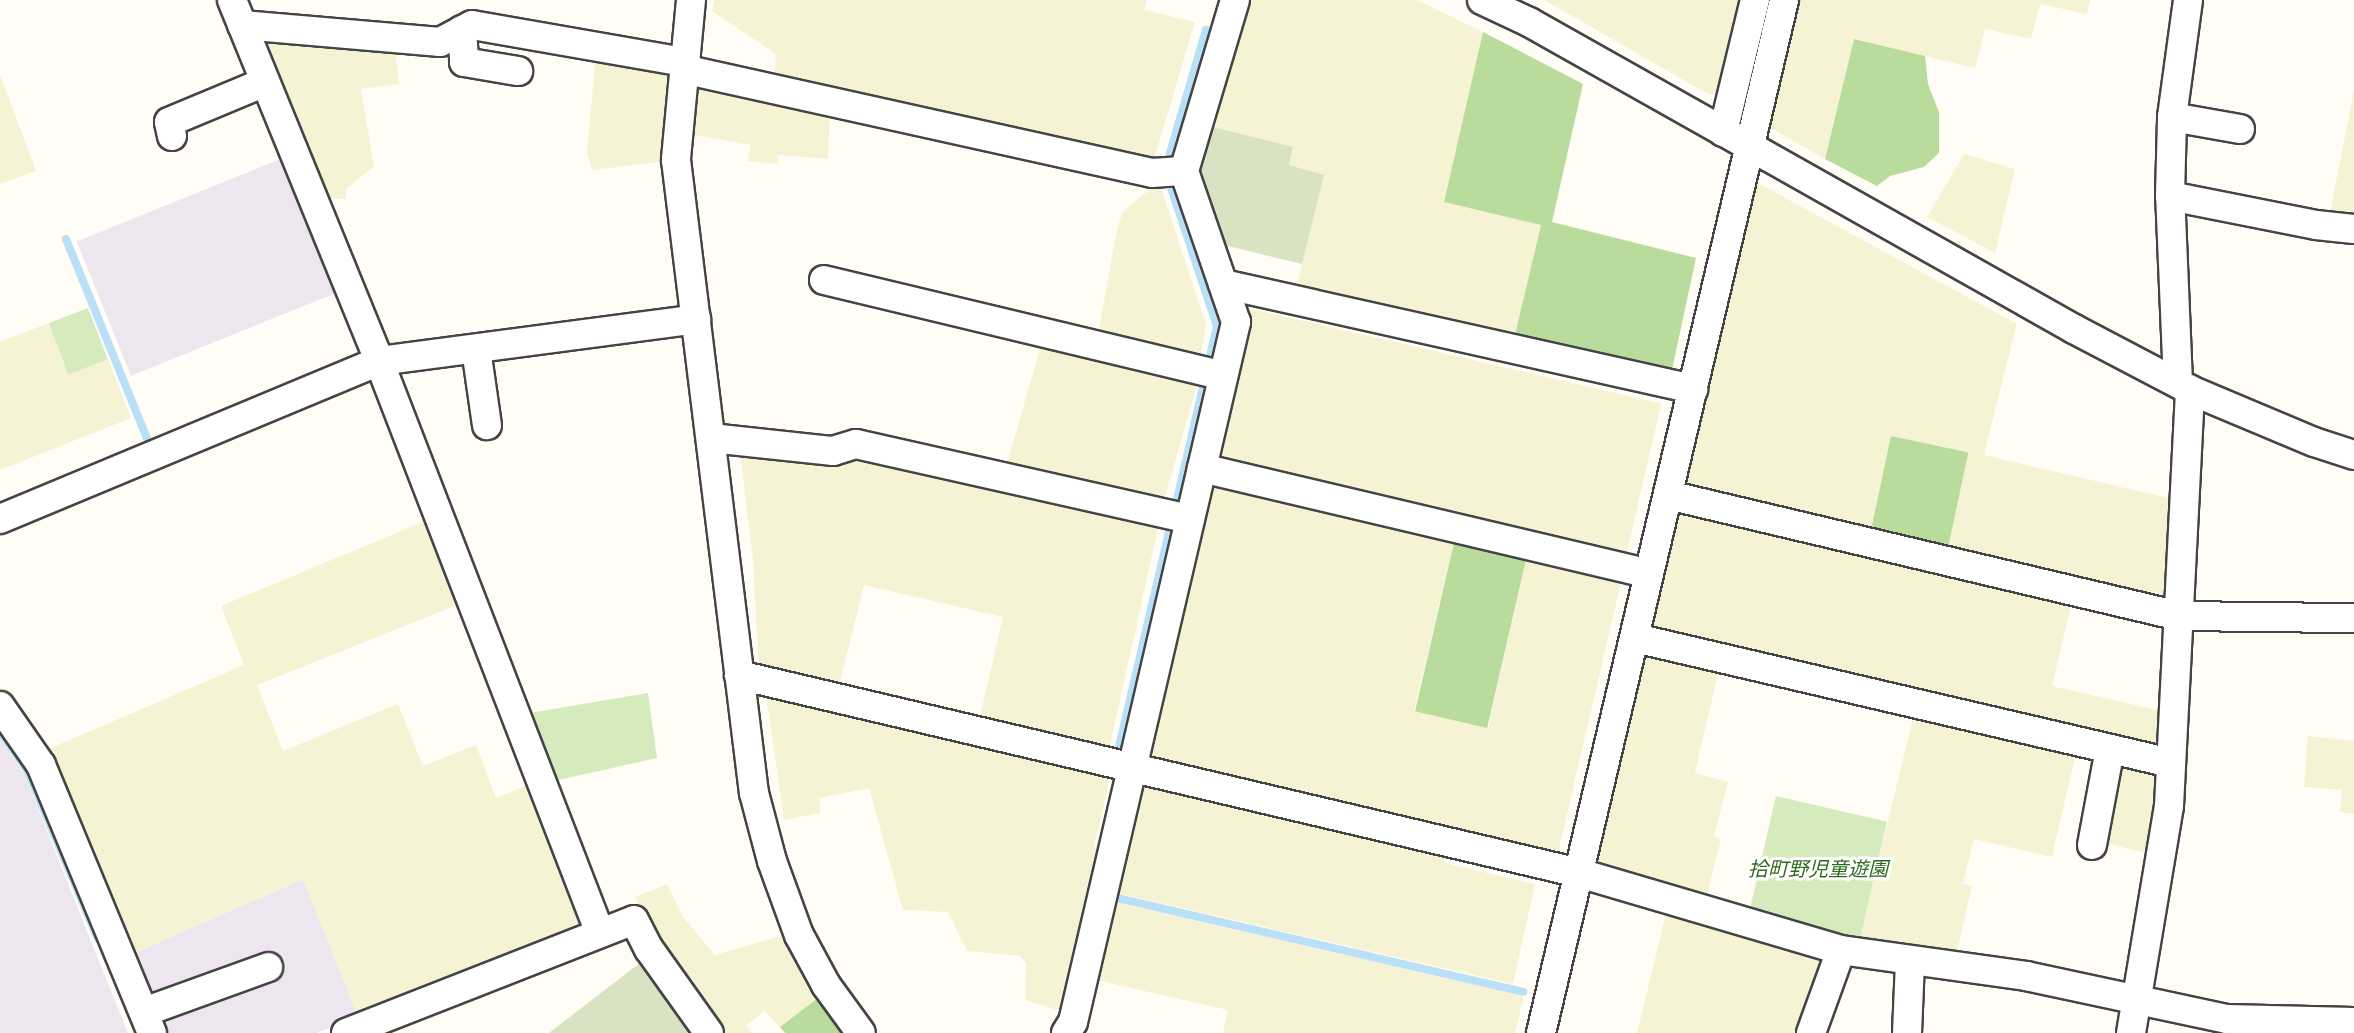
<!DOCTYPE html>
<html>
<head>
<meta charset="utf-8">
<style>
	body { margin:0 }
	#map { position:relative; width:2354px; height:1033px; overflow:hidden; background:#fffdf5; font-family:"PT Serif","Noto Sans JP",serif }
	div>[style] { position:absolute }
	.industrial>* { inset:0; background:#eee6ef; transform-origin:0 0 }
	.farmland>* { inset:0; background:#f6f3d4; transform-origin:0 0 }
	.green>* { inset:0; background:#d5ebbd; transform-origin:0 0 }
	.forest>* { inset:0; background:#b9dc9c; transform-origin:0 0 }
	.cemetery>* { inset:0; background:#d9e3c4 }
	.stream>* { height:8px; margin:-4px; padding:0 4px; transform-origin:4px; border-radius:4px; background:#b9e0f7 }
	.roads { filter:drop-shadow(2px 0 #444) drop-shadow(-2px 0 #444) drop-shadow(0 2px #444) drop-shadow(0 -2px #444) }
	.minor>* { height:28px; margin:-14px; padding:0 14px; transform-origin:14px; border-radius:14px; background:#fff }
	span { translate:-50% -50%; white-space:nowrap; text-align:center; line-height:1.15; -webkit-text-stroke:6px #fff; paint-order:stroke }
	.park-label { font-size:20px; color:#2f6b1f; font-style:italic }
</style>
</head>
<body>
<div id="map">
	<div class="industrial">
		<i style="left:288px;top:156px;width:145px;height:228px;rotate:68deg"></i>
		<i style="clip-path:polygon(0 738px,24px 774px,128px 1033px,0 1033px)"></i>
		<i style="clip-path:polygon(303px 879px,358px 1016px,317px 1033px,164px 1033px,132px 954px)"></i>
	</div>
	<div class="farmland">
		<i style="clip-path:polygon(714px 0,1147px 0,1144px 10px,1195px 22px,1152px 166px,774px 82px,776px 54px,712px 11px)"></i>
		<i style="clip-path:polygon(1247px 0,1417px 0,1483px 32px,1444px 202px,1541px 225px,1514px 339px,1296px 289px,1323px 175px,1289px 165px,1293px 148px,1210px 126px)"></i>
		<i style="clip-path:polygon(1544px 0,1748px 0,1725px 95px,1708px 94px)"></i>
		<i style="clip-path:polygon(1789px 0,2090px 0,2087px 14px,2040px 4px,2031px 39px,1985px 29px,1975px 68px,1854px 39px,1825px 159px,1769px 127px,1764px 115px)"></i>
		<i style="clip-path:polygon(258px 35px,394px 42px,399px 84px,361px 89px,374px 166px,346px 189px,346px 199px,323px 198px)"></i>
		<i style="clip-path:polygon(596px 53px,676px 72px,667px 161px,592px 170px,587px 152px)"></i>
		<i style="clip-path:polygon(0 75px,36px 171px,0 184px)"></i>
		<i style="clip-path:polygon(690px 77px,830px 107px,828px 159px,779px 155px,778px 164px,748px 161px,751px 145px,688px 134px)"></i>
		<i style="clip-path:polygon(2354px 91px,2354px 222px,2329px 220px,2335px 187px)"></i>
		<i style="clip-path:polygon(1964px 154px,2015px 169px,1995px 253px,1927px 217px)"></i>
		<i style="clip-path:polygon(1159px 182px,1206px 324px,1200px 360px,1097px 340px,1117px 229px,1123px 211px)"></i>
		<i style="clip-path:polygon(1748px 182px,1758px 183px,2017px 324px,1984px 455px,2168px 498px,2165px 607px,1944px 554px,1968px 452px,1868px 535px,1676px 489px)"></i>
		<i style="left:1252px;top:309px;width:420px;height:159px;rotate:13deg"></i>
		<i style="clip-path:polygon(49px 323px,69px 373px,108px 359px,131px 418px,0 470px,0 342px)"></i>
		<i style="left:1043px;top:338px;width:161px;height:137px;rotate:16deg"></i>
		<i style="clip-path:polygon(862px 451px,1160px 519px,1108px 754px,978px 725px,1003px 617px,864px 585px,837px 693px,759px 674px,753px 560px,740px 452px)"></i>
		<i style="clip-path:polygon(1213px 477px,1456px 534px,1414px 710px,1488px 728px,1528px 551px,1623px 574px,1556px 861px,1146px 765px)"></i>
		<i style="clip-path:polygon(1674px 504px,2073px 597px,2052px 686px,2161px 711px,2158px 754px,1648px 635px)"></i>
		<i style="clip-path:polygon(430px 519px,464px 602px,257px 685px,283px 751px,398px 704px,423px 766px,476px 745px,496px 798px,535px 782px,587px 927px,358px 1016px,303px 879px,132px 954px,44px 751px,244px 665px,221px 606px)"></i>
		<i style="clip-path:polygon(1638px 651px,1720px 665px,1695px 773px,1728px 782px,1714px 837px,1721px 839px,1705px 902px,1591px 869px)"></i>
		<i style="clip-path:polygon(765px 688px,1112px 769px,1094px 847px,1104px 850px,1064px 1012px,1025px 1000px,1026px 963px,1020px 956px,967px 951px,948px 912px,903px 910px,869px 788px,820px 798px,820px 813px,784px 820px)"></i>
		<i style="clip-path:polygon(1915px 710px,2077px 748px,2052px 857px,1974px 839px,1963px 884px,1972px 886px,1956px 955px,1858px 945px)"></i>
		<i style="clip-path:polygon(2308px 736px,2354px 741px,2354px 814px,2340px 812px,2342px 790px,2304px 787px)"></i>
		<i style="clip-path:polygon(2122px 758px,2158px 766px,2148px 853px,2099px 842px)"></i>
		<i style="clip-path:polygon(1145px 777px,1449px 848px,1445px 863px,1535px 884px,1513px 984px,1117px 893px)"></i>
		<i style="clip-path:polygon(667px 884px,683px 917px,715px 955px,791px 933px,822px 995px,780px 1027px,765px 1011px,746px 1025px,752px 1033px,722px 1033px,658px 945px,635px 897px)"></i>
		<i style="clip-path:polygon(1114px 902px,1524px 996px,1515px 1033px,1223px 1033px,1228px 1010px,1096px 980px)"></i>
		<i style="clip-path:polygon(1668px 905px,1826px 951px,1797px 1033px,1637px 1033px)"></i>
	</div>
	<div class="green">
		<i style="left:88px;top:308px;width:55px;height:42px;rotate:69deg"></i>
		<i style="clip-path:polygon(648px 693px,657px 758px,554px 781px,524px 714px)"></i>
		<i style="left:1776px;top:796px;width:114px;height:121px;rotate:13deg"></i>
	</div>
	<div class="forest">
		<i style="clip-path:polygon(1483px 32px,1583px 84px,1552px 222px,1696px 258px,1671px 374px,1514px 339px,1541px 225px,1444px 202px)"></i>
		<i style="clip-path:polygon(1854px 39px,1925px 56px,1928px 84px,1939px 112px,1939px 153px,1924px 167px,1890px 176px,1877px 186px,1825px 159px)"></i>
		<i style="left:1891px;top:436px;width:79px;height:102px;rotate:12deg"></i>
		<i style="left:1456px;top:534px;width:74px;height:182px;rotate:13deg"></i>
		<i style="clip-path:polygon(822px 995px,849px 1033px,785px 1033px,780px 1027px)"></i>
	</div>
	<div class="cemetery">
		<i style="clip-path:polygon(1209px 126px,1293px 147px,1289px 165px,1324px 175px,1302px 264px,1224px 245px,1195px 169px)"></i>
		<i style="clip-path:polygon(641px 962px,694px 1033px,549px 1033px)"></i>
	</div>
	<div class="stream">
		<i style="left:1167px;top:163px;width:139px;rotate:-73.7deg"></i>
		<i style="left:1170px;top:185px;width:149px;rotate:71.6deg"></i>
		<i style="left:1217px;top:326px;width:35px;rotate:103deg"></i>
		<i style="left:66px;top:239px;width:223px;rotate:67.9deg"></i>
		<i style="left:1176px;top:504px;width:124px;rotate:-77deg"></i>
		<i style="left:0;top:731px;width:47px;rotate:55.3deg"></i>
		<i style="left:27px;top:770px;width:183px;rotate:67.2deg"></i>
		<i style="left:1118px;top:751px;width:229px;rotate:-76.9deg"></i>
		<i style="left:1117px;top:898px;width:417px;rotate:13deg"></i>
	</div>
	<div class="roads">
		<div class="minor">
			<i style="left:232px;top:0;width:390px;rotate:67.8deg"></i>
			<i style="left:379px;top:361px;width:613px;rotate:68.88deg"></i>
			<i style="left:691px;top:0;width:161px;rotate:95.4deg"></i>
			<i style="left:676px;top:160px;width:638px;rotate:82.98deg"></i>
			<i style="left:754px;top:793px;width:70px;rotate:75.2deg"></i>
			<i style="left:772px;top:861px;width:79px;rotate:70deg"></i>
			<i style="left:799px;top:935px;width:57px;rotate:61.6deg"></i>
			<i style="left:826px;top:985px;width:59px;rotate:53.9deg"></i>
			<i style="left:1482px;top:0;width:52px;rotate:25.1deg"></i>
			<i style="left:1529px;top:22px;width:626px;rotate:29.39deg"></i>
			<i style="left:2074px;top:329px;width:131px;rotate:27.7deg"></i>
			<i style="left:2190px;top:390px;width:134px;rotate:22.8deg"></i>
			<i style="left:2314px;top:442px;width:42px;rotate:18deg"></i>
			<i style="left:242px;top:25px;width:199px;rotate:4.9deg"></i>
			<i style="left:440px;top:42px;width:36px;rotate:-28deg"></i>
			<i style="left:472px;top:25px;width:215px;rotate:9.9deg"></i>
			<i style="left:462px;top:30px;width:32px;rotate:86deg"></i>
			<i style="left:464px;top:62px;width:55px;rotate:9.5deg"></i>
			<i style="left:683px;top:69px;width:480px;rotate:12.5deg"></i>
			<i style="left:1152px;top:173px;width:32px;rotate:-4deg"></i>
			<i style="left:2172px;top:117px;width:69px;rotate:10deg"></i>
			<i style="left:1723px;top:132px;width:136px;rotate:-76.4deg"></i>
			<i style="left:172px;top:136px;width:14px;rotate:-102deg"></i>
			<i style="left:169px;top:122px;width:104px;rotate:-22.6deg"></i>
			<i style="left:2170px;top:196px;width:149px;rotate:11.2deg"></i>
			<i style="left:2316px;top:225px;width:38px;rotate:6deg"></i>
			<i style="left:824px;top:280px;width:410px;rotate:13.5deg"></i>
			<i style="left:1223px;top:284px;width:482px;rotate:12.6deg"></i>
			<i style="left:476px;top:349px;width:77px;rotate:81.8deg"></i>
			<i style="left:2178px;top:383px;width:187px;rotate:-92.4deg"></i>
			<i style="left:2170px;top:196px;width:79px;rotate:-88.5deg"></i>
			<i style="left:2172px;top:117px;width:118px;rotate:-82.2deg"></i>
			<i style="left:711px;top:438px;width:123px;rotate:6.1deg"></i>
			<i style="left:833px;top:451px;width:24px;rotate:-17deg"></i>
			<i style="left:856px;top:444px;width:342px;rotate:12.7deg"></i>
			<i style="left:1202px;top:468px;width:459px;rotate:13.3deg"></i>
			<i style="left:1668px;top:495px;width:525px;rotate:13.32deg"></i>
			<i style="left:2179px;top:616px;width:175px;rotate:0.7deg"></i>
			<i style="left:0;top:519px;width:411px;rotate:-22.6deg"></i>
			<i style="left:379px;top:361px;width:320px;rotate:-7.5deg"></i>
			<i style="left:1635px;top:638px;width:550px;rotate:13.13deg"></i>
			<i style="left:739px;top:675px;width:863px;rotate:13.26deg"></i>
			<i style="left:1579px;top:873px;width:273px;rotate:16.4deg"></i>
			<i style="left:1841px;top:950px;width:187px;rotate:8deg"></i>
			<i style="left:2026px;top:976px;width:206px;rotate:12.1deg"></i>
			<i style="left:2227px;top:1019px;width:127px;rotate:1.4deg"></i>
			<i style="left:0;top:706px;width:72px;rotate:55.2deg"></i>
			<i style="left:41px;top:765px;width:290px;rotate:67.5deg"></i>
			<i style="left:2092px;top:845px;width:98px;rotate:-79.4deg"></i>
			<i style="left:144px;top:1012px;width:132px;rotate:-19.9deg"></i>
			<i style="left:346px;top:1033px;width:309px;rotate:-21.4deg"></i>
			<i style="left:634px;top:920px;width:33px;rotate:63deg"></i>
			<i style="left:649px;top:949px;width:103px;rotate:54.5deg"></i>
			<i style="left:1066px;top:1033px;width:13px;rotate:-58deg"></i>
			<i style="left:1073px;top:1022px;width:719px;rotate:-76.89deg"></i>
			<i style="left:1236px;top:322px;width:160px;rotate:-109deg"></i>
			<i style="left:1184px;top:171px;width:178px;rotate:-73.4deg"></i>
			<i style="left:1541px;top:1033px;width:1061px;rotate:-76.76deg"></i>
			<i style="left:1811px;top:1033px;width:88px;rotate:-70.1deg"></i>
			<i style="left:1907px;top:1033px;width:72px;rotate:-87.6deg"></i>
			<i style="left:2131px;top:1033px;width:230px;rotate:-80.5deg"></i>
			<i style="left:2169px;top:806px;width:417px;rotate:-87.1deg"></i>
		</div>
	</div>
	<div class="park-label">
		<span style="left:1818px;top:868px">拾町野児童遊園</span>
	</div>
</div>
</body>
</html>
